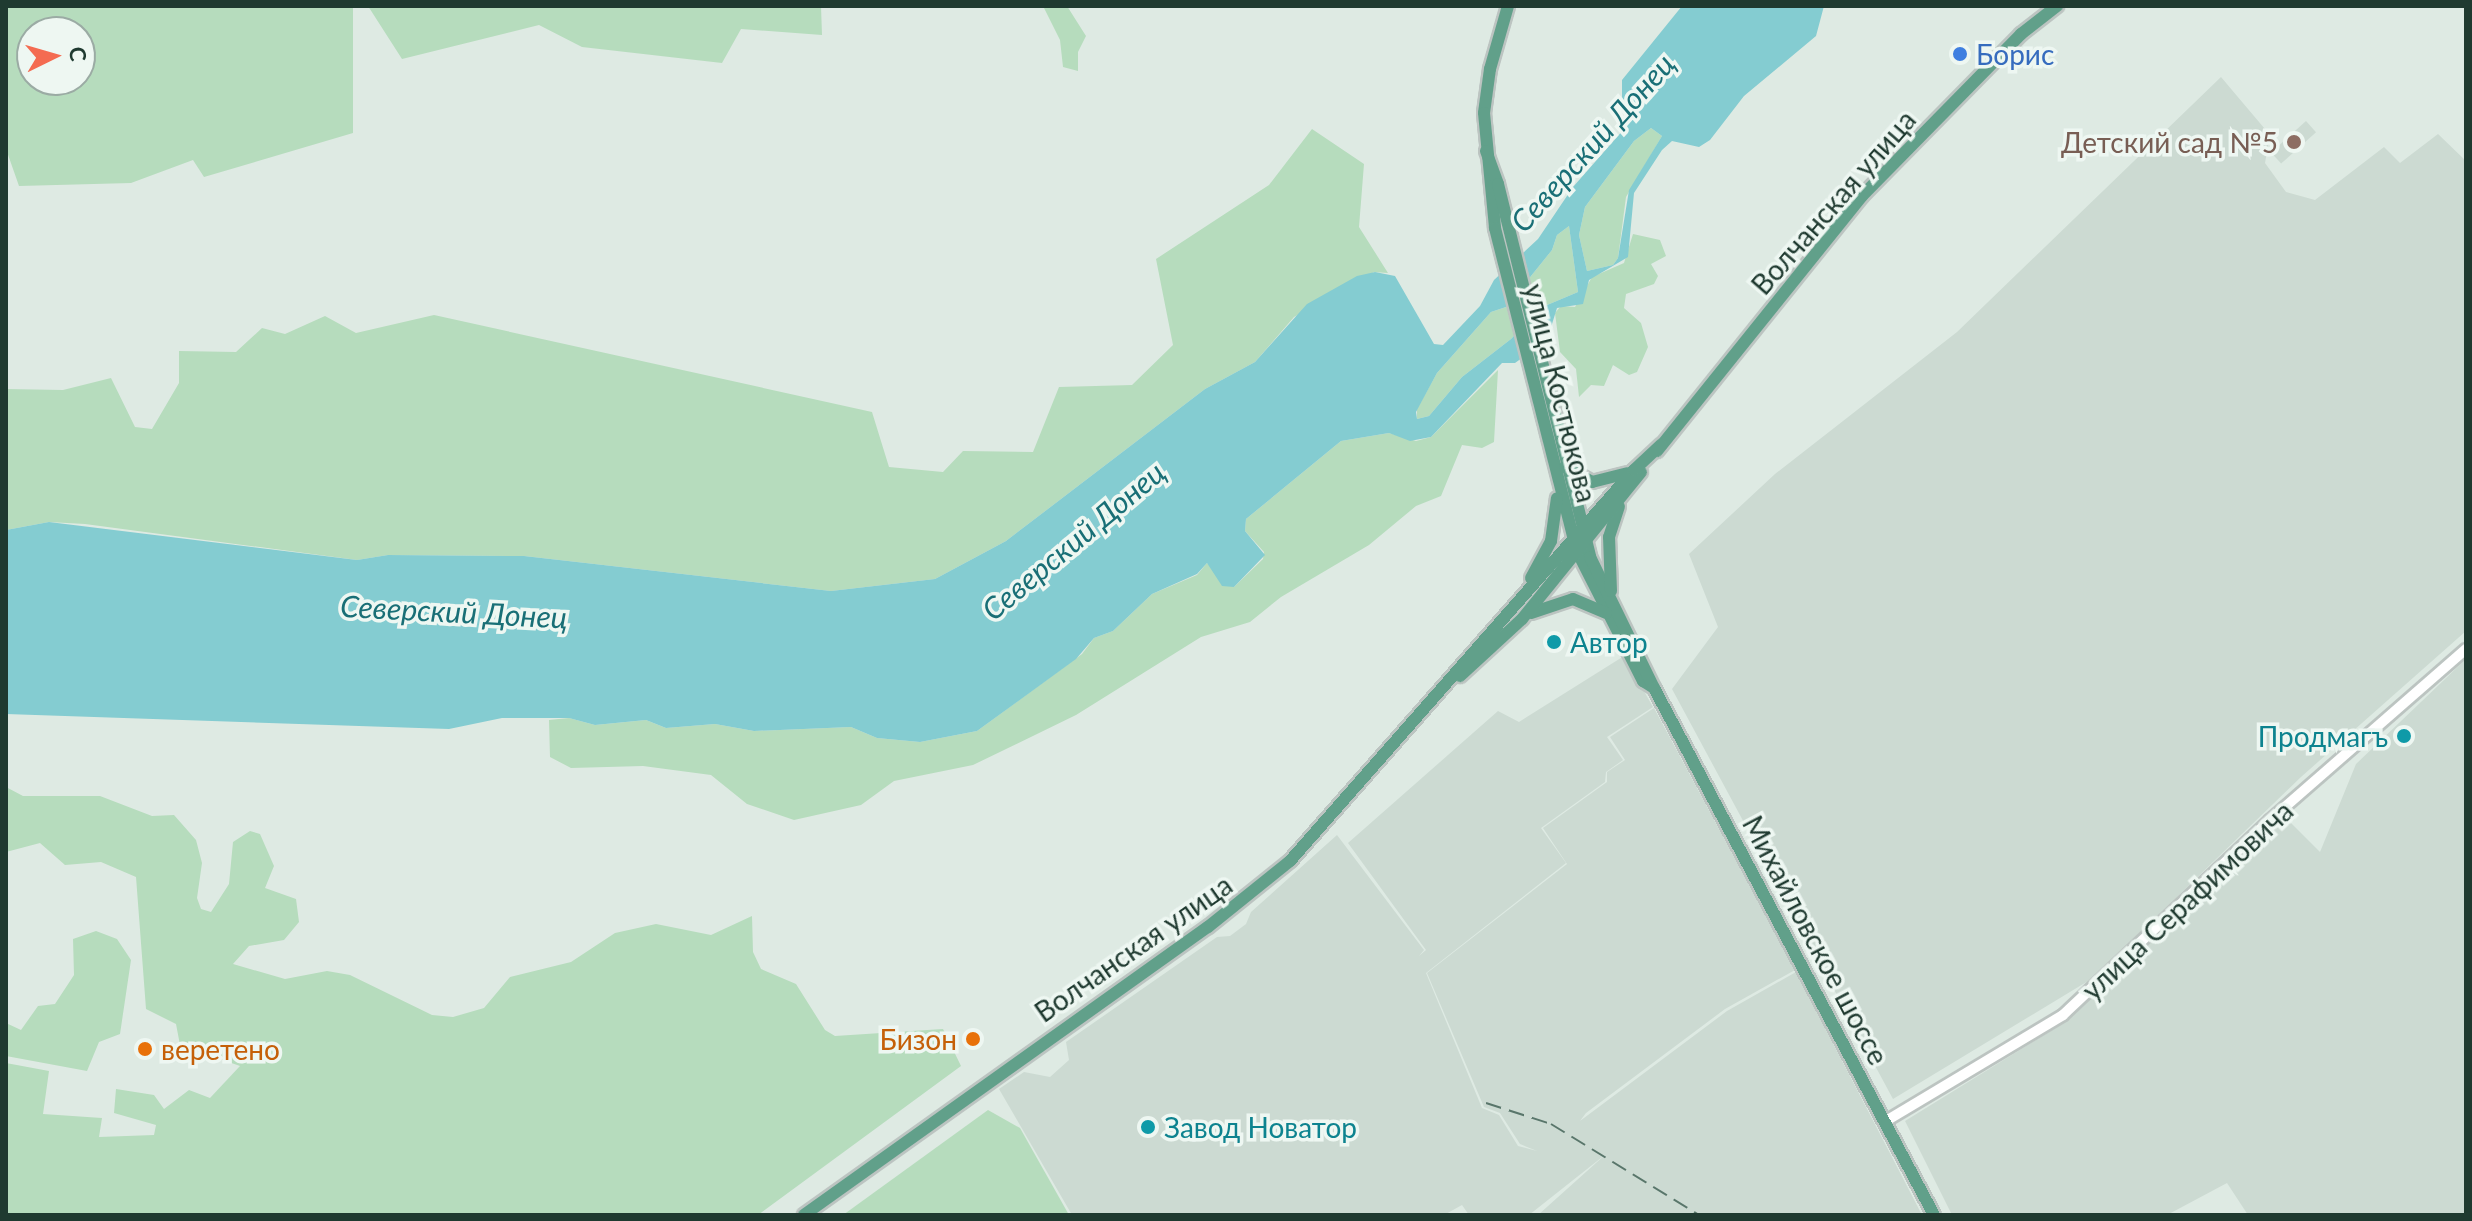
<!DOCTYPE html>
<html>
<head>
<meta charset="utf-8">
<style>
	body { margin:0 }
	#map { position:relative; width:2472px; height:1221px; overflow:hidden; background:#deeae3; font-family:Lato,sans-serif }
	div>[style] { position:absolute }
	.built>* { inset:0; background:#ccdad2; transform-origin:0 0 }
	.green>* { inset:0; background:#b6dcbd }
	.water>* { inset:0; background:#84ccd1 }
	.roads { filter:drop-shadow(2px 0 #bcc4c1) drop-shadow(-2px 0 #bcc4c1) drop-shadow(0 2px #bcc4c1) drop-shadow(0 -2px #bcc4c1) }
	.minor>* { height:10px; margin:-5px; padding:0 5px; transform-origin:5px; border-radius:5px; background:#fff }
	.major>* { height:12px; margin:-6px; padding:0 6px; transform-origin:6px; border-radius:6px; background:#61a08a }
	.rail>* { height:2px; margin-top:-1px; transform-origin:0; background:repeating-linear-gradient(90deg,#59766b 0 16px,transparent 0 24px) }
	.dots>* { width:22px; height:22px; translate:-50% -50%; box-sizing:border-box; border:4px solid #eef7f2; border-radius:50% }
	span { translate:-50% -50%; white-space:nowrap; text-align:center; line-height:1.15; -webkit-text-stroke:7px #eef7f2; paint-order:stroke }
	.shop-label { font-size:28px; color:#366cbe }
	.left { translate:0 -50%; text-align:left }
	.education-label { font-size:28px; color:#785e54 }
	.right { translate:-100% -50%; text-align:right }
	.street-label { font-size:28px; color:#1f3a30 }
	.culture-label { font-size:28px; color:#0d838f }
	.food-label { font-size:28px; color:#c56008 }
	.water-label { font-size:30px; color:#196f76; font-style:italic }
	.frame { position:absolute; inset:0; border:8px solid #1f3a30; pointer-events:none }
	.north { position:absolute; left:16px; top:16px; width:80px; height:80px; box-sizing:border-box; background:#eef7f2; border:2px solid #9baba4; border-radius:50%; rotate:85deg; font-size:22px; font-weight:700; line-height:32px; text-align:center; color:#1f3a30 }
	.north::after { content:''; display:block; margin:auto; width:28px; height:36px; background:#f46b51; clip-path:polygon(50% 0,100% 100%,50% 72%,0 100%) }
</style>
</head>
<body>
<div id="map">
	<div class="built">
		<i style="clip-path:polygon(2221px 77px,2270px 135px,2265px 163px,2286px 192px,2315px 200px,2384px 147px,2400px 163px,2438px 134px,2466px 161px,2466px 631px,2301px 777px,2093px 978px,1893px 1099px,1672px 689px,1718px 627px,1689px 554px,1775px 474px,1957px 332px)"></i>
		<i style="left:2306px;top:121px;width:15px;height:47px;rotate:48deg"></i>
		<i style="clip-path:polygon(1624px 656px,1653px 707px,1607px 737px,1623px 760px,1606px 772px,1605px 782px,1541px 828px,1566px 863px,1426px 973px,1482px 1108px,1499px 1115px,1518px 1146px,1537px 1151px,1520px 1144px,1500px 1113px,1484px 1107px,1427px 973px,1567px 864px,1543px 828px,1607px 782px,1607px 772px,1625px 760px,1610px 737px,1654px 708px,1795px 970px,1725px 1009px,1586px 1113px,1580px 1121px,1727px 1011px,1796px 972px,1922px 1215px,1538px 1215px,1606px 1154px,1529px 1215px,1469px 1215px,1462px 1205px,1444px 1215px,1072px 1215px,999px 1089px,1024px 1072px,1050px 1077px,1069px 1060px,1066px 1042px,1217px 937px,1230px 936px,1246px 924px,1251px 912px,1337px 835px,1424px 950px,1419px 956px,1426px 950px,1348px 843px,1498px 711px,1519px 722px)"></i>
		<i style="clip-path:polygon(2466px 659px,2466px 1215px,2248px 1215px,2227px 1183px,2167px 1215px,1952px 1215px,1905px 1121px,2062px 1024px,2285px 817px,2320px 852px,2356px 764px)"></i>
	</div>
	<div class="green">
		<i style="clip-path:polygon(evenodd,6px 6px,353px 6px,353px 133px,204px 177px,193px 160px,131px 183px,19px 186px,6px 149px,6px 6px,32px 32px,80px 32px,80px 80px,32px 80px,32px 32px)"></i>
		<i style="clip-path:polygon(368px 6px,821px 6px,822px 35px,741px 29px,722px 63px,582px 47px,539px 25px,402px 59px)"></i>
		<i style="clip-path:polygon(1043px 6px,1067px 6px,1086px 36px,1078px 52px,1078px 71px,1063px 67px,1060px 40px)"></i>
		<i style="clip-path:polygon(1651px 128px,1662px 136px,1626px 197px,1618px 258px,1613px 265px,1587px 271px,1579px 235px,1585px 207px,1634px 141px)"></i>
		<i style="clip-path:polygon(1312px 129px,1364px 164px,1359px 227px,1388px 273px,1374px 272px,1294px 317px,1255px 362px,1205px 389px,1006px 541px,935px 579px,831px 591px,524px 556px,388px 555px,357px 560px,85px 524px,49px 522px,6px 530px,6px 389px,63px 390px,111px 378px,135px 427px,152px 429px,179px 383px,179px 351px,236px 352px,262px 328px,285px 334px,325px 316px,356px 333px,434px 315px,872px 412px,889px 467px,943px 472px,963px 451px,1033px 452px,1059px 387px,1132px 385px,1173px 345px,1156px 259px,1269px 185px)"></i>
		<i style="clip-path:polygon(1569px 226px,1578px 292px,1540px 308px,1511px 339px,1462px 377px,1429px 416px,1417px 419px,1417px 409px,1437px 373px,1491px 312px,1506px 307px,1552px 250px,1557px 235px)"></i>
		<i style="clip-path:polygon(1633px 234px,1660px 240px,1666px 256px,1651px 264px,1658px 276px,1654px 284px,1626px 294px,1624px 308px,1641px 323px,1648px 347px,1637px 372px,1629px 375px,1613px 365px,1604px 386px,1591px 385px,1579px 397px,1576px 369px,1560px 352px,1555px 313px,1561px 306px,1575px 307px,1592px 277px,1624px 263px)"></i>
		<i style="clip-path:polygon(1498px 370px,1494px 442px,1482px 448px,1462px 445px,1441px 496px,1416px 506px,1369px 545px,1281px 597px,1250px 622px,1201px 637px,1076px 715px,973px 765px,894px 781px,861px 805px,794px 820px,747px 804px,711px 775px,643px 766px,571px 768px,550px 757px,549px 720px,569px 718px,595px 725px,646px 720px,666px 728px,715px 724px,754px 731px,851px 727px,877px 738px,920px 742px,977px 731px,1082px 654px,1094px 638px,1113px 631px,1152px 594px,1197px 575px,1207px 563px,1234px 587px,1263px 559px,1264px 552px,1245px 531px,1246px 519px,1341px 441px,1389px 433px,1416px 441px,1431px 437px)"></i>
		<i style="clip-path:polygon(6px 787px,23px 796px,100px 796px,152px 816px,174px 815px,196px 840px,202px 863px,197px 898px,201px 909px,211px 912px,229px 884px,233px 842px,250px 831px,260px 834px,274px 866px,265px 888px,296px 899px,299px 922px,284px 940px,249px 946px,233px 964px,285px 979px,327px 971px,350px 975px,432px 1015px,453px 1017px,484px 1008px,510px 977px,571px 962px,615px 933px,656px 924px,711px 935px,752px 916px,753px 952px,761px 969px,796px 984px,825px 1030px,835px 1036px,943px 1029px,961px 1066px,758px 1215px,6px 1215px,6px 1063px,49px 1071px,43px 1114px,102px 1118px,99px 1137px,154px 1135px,156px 1125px,114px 1113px,116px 1089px,154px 1095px,164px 1109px,189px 1090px,210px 1098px,240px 1066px,180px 1045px,176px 1024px,146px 1009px,136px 877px,101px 862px,65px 865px,40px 843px,6px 852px)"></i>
		<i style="clip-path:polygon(96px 931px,117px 939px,131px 960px,120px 1034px,99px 1042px,87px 1071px,6px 1056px,6px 1023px,21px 1030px,38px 1006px,55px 1004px,74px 975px,73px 939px)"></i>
		<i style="clip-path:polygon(988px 1110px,1020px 1128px,1069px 1215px,843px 1215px)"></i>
	</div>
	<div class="water">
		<i style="clip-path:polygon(evenodd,1682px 6px,1824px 6px,1816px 36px,1744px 96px,1710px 140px,1699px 147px,1672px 141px,1662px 150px,1634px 193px,1628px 257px,1589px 280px,1583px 304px,1557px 308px,1547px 340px,1515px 363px,1502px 363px,1431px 437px,1410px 441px,1389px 433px,1341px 441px,1246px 519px,1245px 531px,1265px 555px,1234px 587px,1222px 586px,1207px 563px,1197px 574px,1152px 594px,1113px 631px,1094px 638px,1076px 659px,977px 731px,920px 742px,877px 738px,851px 727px,754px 731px,715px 724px,666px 728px,646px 720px,595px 725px,569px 718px,502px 718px,449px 729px,6px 714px,6px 530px,49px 522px,357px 560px,388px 555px,524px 556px,831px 591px,935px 579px,1006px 541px,1205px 389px,1255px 362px,1307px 304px,1357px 276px,1375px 272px,1395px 276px,1434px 344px,1443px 345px,1480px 306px,1494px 280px,1538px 239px,1573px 187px,1632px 120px,1622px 97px,1622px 80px,1682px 6px,1651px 128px,1662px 136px,1629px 190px,1618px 258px,1613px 265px,1587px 271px,1579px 235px,1585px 207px,1634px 141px,1651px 128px,1682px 6px,1569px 226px,1578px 292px,1540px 308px,1511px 339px,1462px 377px,1429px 416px,1417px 419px,1416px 412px,1437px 373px,1491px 312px,1506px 307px,1552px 250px,1557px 235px,1569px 226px)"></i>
	</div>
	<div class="roads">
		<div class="minor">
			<i style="left:1886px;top:1121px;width:206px;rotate:-30.9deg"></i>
			<i style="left:2063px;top:1015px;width:284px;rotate:-43.3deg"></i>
			<i style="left:2270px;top:820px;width:260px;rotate:-41.1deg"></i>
		</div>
		<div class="major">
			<i style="left:1508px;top:6px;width:66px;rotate:105.9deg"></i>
			<i style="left:1490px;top:69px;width:44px;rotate:97.8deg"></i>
			<i style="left:1484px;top:113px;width:116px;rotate:84.5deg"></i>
			<i style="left:1495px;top:228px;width:333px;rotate:75.8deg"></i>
			<i style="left:1577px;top:551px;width:146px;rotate:63.1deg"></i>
			<i style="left:1643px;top:681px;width:13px;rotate:32deg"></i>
			<i style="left:1486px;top:151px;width:35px;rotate:70deg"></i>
			<i style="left:1498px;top:184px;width:384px;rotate:76.1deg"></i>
			<i style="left:1590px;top:557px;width:146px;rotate:64deg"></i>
			<i style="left:1654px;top:688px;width:597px;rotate:62.02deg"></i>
			<i style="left:1657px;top:451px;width:327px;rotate:-51.2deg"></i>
			<i style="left:1862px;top:196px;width:227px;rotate:-45.5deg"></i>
			<i style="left:2021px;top:34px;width:46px;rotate:-37.9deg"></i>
			<i style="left:1565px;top:467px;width:31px;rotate:29deg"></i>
			<i style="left:1592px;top:482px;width:36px;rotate:-14deg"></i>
			<i style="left:1531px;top:578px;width:42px;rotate:-61.6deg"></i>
			<i style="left:1551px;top:541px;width:43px;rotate:-82.1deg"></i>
			<i style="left:1611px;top:591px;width:54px;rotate:-92.1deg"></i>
			<i style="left:1609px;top:537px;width:32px;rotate:-72deg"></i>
			<i style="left:1531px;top:613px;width:44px;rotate:-18.4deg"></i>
			<i style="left:1573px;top:599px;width:36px;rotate:23deg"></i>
			<i style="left:1460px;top:676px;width:84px;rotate:-42.6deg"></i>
			<i style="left:1522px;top:619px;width:189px;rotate:-51deg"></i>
			<i style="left:804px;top:1215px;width:496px;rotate:-35.5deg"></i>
			<i style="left:1208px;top:927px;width:105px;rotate:-38.8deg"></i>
			<i style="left:1290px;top:861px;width:521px;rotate:-48.66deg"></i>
			<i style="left:1634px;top:470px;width:37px;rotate:-43deg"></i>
		</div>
	</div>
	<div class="rail">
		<i style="left:1486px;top:1103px;width:68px;rotate:17.9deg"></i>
		<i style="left:1551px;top:1124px;width:174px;rotate:31.6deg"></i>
	</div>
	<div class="dots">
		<i style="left:1960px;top:54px;background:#3f7fe0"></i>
		<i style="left:2294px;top:142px;background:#8d6e63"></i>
		<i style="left:1554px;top:642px;background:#0f9aa8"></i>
		<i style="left:2404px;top:736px;background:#0f9aa8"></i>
		<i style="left:973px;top:1039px;background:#e8710a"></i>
		<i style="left:145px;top:1049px;background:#e8710a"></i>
		<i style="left:1148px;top:1127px;background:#0f9aa8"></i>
	</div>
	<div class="shop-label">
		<span class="left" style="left:1976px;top:54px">Борис</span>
	</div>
	<div class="education-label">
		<span class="right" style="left:2278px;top:142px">Детский сад №5</span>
	</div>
	<div class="street-label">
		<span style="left:1833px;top:202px;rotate:-49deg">Волчанская улица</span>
		<span style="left:1561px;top:393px;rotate:76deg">улица Костюкова</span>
		<span style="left:2187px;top:900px;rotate:-43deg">улица Серафимовича</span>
		<span style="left:1816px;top:940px;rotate:62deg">Михайловское шоссе</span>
		<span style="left:1133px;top:948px;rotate:-35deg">Волчанская улица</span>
	</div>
	<div class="culture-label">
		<span class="left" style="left:1570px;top:642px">Автор</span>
		<span class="right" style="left:2388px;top:736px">Продмагъ</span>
		<span class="left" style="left:1164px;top:1127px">Завод Новатор</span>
	</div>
	<div class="food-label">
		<span class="right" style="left:957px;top:1039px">Бизон</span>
		<span class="left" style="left:161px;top:1049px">веретено</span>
	</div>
	<div class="water-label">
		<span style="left:1592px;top:142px;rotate:-48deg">Северский Донец</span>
		<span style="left:1073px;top:540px;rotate:-40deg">Северский Донец</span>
		<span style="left:454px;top:611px;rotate:3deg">Северский Донец</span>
	</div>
	<div class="frame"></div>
	<div class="north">С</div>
</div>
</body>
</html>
